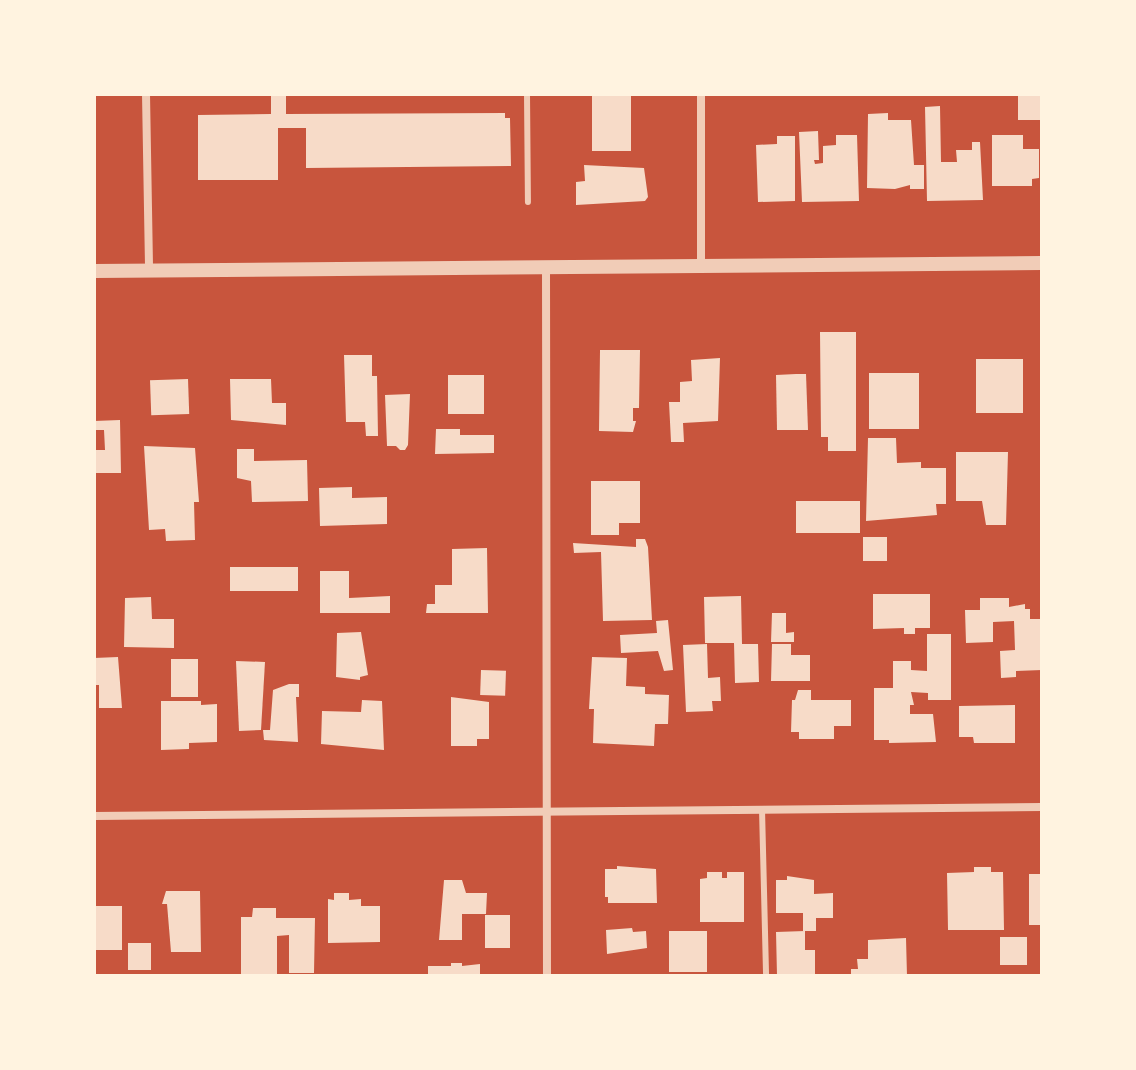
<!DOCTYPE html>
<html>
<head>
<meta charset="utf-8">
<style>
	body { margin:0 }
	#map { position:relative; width:1136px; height:1070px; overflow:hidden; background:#c8553d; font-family:"Noto Sans",sans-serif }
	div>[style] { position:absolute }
	.building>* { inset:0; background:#f7dbc8; transform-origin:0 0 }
	.service>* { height:6px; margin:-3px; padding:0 3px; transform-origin:3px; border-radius:3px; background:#f1ccb7 }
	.minor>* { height:8px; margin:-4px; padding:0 4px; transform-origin:4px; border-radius:4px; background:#f1ccb7 }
	.tertiary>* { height:14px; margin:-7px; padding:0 7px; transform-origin:7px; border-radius:7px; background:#f1ccb7 }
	span { translate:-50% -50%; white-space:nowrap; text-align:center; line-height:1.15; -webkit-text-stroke:6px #fff3e0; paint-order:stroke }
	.frame { position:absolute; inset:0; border:96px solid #fff3e0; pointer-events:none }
</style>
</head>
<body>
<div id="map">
	<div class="building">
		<i style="clip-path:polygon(271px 94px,286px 94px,286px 114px,505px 113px,505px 118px,510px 118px,511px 166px,306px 168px,306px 128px,278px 128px,278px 180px,198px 180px,198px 115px,271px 114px)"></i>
		<i style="left:592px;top:94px;width:39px;height:57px"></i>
		<i style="left:1018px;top:94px;width:24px;height:26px"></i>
		<i style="clip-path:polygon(940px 106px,941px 162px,957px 162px,956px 150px,972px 150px,972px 142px,980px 142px,983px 200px,927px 201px,925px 107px)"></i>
		<i style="clip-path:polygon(888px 113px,888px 120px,911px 120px,914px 165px,924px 165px,924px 189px,910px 189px,910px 185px,895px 189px,867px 188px,868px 114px)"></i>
		<i style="clip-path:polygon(818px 131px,819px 160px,814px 160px,815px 164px,823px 163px,823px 146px,836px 145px,836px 135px,857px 135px,859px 201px,802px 202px,799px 132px)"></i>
		<i style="clip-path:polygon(992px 135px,1023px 135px,1023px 149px,1039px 149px,1039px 178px,1032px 179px,1032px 186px,992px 186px)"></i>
		<i style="clip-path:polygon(777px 136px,795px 136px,795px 201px,758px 202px,756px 145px,777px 144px)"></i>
		<i style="clip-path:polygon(584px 165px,644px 168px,648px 197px,645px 201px,576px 205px,576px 182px,585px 181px)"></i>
		<i style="clip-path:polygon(820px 332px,856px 332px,856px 451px,828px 451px,828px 437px,821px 437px)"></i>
		<i style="clip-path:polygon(600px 350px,640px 350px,639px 408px,633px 408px,633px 421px,636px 421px,633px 432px,599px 431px)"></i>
		<i style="clip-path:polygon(344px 355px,372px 355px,372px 376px,377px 376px,378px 436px,366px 436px,365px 422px,346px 422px)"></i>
		<i style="clip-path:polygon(720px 358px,718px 421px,683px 423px,684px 442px,671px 442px,669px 402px,680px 402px,680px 382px,692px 381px,691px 360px)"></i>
		<i style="left:976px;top:359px;width:47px;height:54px"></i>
		<i style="left:869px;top:373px;width:50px;height:56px"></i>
		<i style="clip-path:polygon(796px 374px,806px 374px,808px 430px,777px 430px,776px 375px)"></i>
		<i style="left:448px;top:375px;width:36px;height:39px"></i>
		<i style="left:188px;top:379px;width:35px;height:38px;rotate:88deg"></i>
		<i style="clip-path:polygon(230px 379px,271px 379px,272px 403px,286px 403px,286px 425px,231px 420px)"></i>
		<i style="clip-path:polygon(410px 394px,408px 445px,405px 450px,400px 450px,396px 446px,387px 446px,385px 395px)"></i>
		<i style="clip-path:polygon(120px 420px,121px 473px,94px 473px,94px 450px,105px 450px,104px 430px,95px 430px,94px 421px)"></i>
		<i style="clip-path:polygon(436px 429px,460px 429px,460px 435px,494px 435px,494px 453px,435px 454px)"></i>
		<i style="clip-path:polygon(868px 438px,896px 438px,897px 463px,921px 462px,921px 468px,946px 468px,946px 504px,936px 504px,937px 515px,866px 521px)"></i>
		<i style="clip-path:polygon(144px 446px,195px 448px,199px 502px,194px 502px,195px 540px,166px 541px,165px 529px,149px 530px)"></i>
		<i style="clip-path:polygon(237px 449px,254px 449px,254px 461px,307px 460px,308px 501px,252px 502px,251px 481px,237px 478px)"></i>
		<i style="clip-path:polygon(956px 452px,1008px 452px,1006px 525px,986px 525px,982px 501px,956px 501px)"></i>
		<i style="clip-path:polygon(591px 481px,640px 481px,640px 523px,619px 523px,619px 535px,591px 535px)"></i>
		<i style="clip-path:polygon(352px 487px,352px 498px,387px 497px,387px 524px,320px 526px,319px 488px)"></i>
		<i style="left:860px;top:501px;width:32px;height:64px;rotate:90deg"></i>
		<i style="left:887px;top:537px;width:24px;height:24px;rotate:90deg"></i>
		<i style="clip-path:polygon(636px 539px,645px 539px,648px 547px,652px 620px,603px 621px,601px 552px,574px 553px,573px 543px,636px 547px)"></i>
		<i style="clip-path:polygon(487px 548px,488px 613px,426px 613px,427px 604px,435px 604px,435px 585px,452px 585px,452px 549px)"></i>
		<i style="left:298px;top:567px;width:24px;height:68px;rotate:90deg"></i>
		<i style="clip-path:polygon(320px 571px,349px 571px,349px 598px,390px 596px,390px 613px,320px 613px)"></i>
		<i style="clip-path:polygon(873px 594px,930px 594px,930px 628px,915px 628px,915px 634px,904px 634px,904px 628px,873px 629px)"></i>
		<i style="clip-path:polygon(741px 596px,742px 644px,758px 644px,759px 682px,735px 683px,734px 643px,705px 643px,704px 597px)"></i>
		<i style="clip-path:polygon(151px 597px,152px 619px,174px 619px,174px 648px,124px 647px,125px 598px)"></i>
		<i style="clip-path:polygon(980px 598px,1009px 598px,1009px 607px,1025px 604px,1025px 609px,1030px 609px,1030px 619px,1042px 619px,1042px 670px,1016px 671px,1016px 677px,1001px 678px,1000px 651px,1015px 650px,1014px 621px,993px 622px,993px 642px,966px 643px,965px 610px,980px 610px)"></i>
		<i style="clip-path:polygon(772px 613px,786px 613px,786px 633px,794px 632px,794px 642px,771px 642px)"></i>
		<i style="clip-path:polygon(668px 620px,673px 670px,664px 671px,658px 651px,621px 653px,620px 635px,657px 633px,656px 621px)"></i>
		<i style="clip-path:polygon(361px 632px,368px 675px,360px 677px,360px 680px,336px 677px,337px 633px)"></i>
		<i style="clip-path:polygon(927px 634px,951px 634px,951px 700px,928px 700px,928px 693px,911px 692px,914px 705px,910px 705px,910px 714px,933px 714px,936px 742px,889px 743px,889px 740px,874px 740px,874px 688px,893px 688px,893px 661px,911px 661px,911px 670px,927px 671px)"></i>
		<i style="clip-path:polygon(707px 644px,708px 678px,720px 677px,721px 701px,712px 701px,713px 711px,686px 712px,683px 645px)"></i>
		<i style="clip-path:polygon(772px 644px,791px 644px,791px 655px,810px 655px,810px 681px,771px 681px)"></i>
		<i style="clip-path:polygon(118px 657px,122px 708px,99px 708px,99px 685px,94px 685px,94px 658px)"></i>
		<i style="clip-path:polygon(592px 657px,627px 658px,626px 686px,645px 687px,645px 694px,669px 695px,668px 724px,655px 724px,654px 746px,593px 743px,594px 709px,589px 709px)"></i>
		<i style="left:171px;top:659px;width:27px;height:38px"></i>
		<i style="clip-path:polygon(236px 661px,265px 662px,261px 730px,239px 731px)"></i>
		<i style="left:481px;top:670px;width:25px;height:25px;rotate:2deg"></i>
		<i style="clip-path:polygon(289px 684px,299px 684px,299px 697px,296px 697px,298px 742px,264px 740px,263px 730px,270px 730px,273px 690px)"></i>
		<i style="clip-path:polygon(798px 690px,811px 690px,811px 700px,851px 700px,851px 726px,834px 726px,834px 739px,799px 739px,799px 732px,791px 732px,792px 700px,795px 700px)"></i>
		<i style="clip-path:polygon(451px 697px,489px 702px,489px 739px,477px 739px,477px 746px,451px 746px)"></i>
		<i style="clip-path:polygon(362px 700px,382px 701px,384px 750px,321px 744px,322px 711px,361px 712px)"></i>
		<i style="clip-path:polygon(161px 701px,201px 701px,201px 705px,217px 704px,217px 742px,189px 743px,189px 749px,161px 750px)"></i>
		<i style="clip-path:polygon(1015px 705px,1015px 743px,974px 743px,973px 737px,959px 737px,959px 706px)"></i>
		<i style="clip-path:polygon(617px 866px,656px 869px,657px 903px,608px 903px,608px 897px,605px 897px,605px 869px,617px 869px)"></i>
		<i style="clip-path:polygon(974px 867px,991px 867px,991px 872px,1003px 872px,1004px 930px,948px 930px,947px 873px,974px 872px)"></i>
		<i style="clip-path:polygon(707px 872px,722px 872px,722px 878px,727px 878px,727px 872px,744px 872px,744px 922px,700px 922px,700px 879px,707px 878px)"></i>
		<i style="left:1029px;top:874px;width:13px;height:51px"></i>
		<i style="clip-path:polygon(787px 876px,814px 880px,814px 894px,833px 893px,833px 918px,816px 918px,816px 931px,803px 931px,803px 913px,776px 913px,776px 880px,787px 880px)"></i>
		<i style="clip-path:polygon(444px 880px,462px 880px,466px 893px,487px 893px,486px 914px,462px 914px,462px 940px,439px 940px)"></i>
		<i style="clip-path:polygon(166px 891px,200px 891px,201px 952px,171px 952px,167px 904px,162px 904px)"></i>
		<i style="clip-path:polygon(334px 893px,349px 893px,349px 900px,361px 899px,361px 906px,380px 906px,380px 942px,328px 943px,328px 899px,334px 900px)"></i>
		<i style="left:96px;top:906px;width:26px;height:44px"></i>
		<i style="clip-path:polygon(253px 908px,276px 908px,276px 918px,315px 918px,314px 973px,289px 973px,289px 935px,277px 936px,277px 976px,241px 976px,241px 917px,252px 917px)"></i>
		<i style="left:485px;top:915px;width:25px;height:33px"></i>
		<i style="clip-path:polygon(632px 928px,633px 932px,646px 931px,647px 948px,607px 954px,606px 930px)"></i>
		<i style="left:669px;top:931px;width:38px;height:41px"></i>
		<i style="clip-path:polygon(805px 931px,805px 950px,815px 950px,815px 976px,777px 976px,776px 932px)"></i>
		<i style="left:1000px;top:937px;width:27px;height:28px"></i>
		<i style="clip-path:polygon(906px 938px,907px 976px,851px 976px,851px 969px,858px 969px,857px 959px,868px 959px,868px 940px)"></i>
		<i style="left:128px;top:943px;width:23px;height:27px"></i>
		<i style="clip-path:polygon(451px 963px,462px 963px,462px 966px,480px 964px,480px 976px,428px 976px,428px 966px,451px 966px)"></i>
	</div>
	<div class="service">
		<i style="left:527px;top:94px;width:108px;rotate:89.5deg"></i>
		<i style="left:762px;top:809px;width:167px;rotate:88.6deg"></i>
	</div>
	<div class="minor">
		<i style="left:146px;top:94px;width:177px;rotate:89deg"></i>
		<i style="left:546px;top:266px;width:710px;rotate:89.92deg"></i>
		<i style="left:701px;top:266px;width:172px;rotate:-90deg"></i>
		<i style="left:94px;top:816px;width:948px;rotate:-0.54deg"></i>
	</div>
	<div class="tertiary">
		<i style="left:94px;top:271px;width:948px;rotate:-0.48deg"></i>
	</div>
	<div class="frame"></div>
</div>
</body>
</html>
